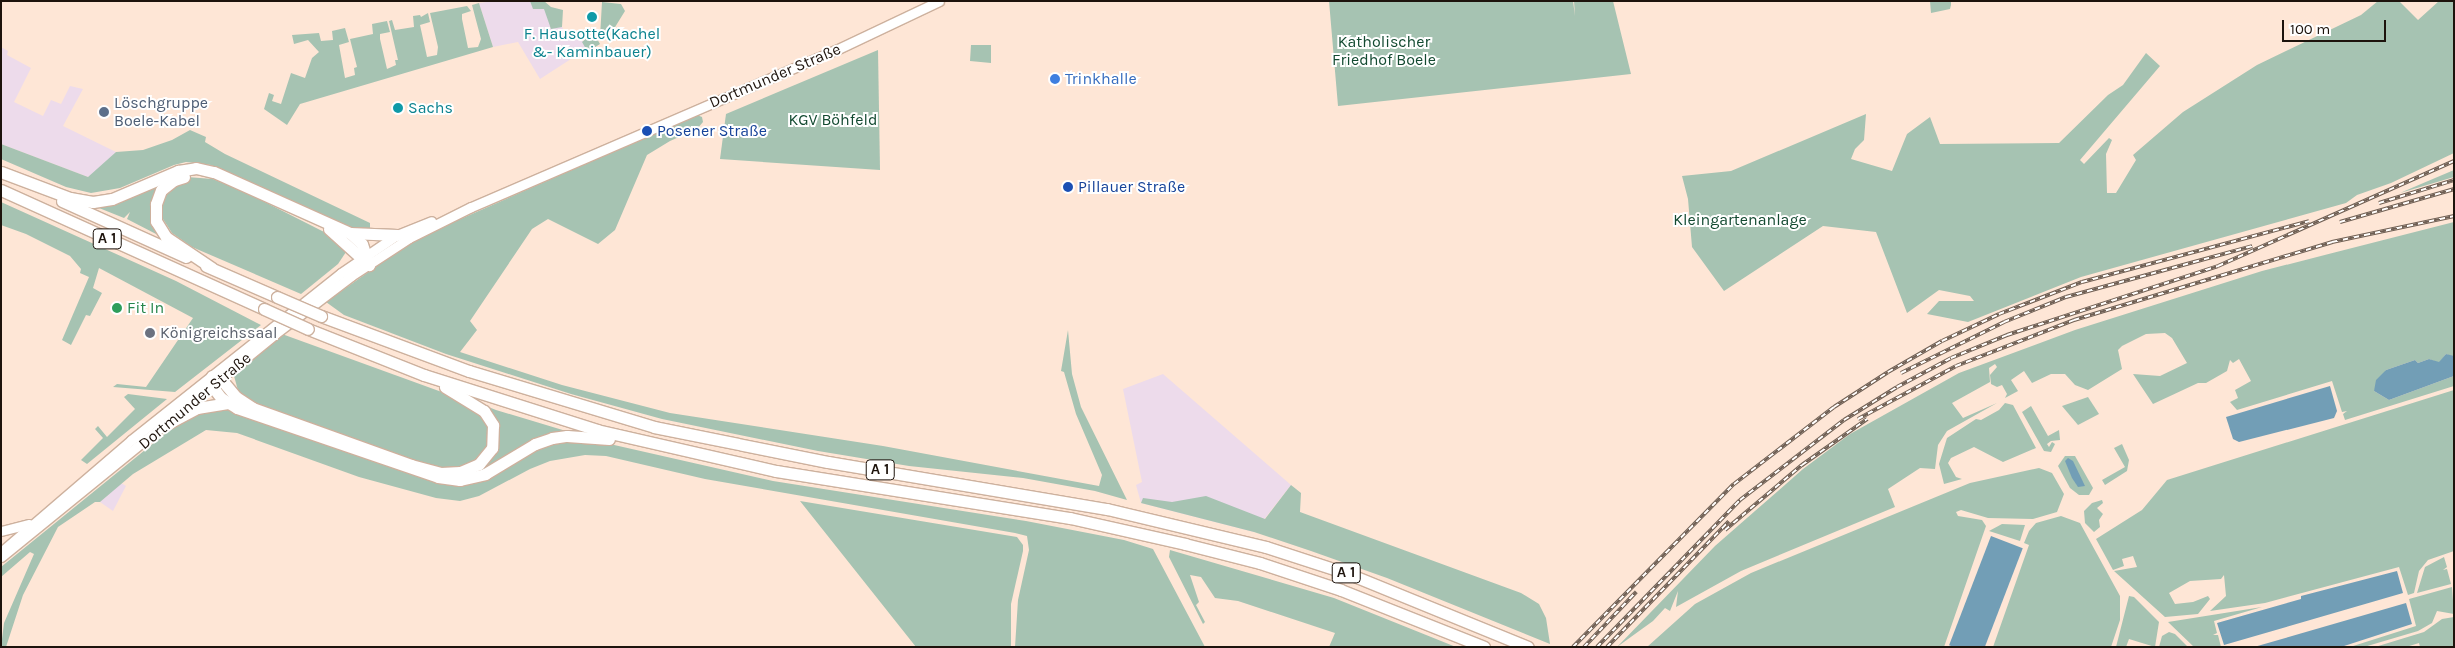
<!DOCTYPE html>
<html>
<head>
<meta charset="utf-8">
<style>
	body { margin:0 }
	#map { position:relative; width:2455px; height:648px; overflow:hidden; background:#fee6d6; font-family:Karla,sans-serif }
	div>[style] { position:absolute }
	.industrial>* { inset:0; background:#eddbeb }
	.green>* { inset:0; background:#a6c3b2 }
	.water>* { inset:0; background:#729eb6; transform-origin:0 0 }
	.roads { filter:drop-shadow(1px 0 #cdb19e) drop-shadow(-1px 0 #cdb19e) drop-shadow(0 1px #cdb19e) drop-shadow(0 -1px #cdb19e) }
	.secondary>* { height:9px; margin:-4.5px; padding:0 4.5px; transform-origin:4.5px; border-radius:4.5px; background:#fff }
	.motorway>* { height:11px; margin:-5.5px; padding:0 5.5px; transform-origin:5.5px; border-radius:5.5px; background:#fff }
	.rail>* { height:4px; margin-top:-2px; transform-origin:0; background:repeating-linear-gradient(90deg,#fff 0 5.5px,#6e5f54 0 11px); box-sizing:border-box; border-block:1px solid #6e5f54 }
	.bridges { filter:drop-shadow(1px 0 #cdb19e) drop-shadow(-1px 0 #cdb19e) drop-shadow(0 1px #cdb19e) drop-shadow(0 -1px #cdb19e) }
	.motorway-bridge>* { height:11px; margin:-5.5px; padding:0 5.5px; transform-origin:5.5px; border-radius:5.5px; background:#fff }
	.dots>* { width:14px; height:14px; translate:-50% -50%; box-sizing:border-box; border:2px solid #fff; border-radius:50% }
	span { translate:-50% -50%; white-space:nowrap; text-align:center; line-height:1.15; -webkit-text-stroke:4px #fff; paint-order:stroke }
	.shield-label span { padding:1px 4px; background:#fff; border:1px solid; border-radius:4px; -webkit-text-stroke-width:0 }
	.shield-label { font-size:15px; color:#1d130c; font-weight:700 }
	.culture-label { font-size:16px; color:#0d838f }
	.left { translate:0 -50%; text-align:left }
	.park-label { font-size:16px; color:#134a31 }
	.street-label { font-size:16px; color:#1d130c }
	.shop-label { font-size:16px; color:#366cbe }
	.service-label { font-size:16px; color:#4e5e75 }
	.transit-label { font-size:16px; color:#164399 }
	.leisure-label { font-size:16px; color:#27864d }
	.worship-label { font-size:16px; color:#5b616d }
	.frame { position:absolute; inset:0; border:2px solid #1d130c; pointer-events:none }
	.scale { position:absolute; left:2282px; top:20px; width:104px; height:22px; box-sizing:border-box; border:2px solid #1d130c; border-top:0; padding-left:6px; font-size:15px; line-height:18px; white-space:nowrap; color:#1d130c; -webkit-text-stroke:4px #fff; paint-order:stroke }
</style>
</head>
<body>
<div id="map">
	<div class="industrial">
		<i style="clip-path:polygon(493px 1px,543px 1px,561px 24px,565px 34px,582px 40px,588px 48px,540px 79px,518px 42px,493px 47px,479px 3px)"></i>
		<i style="clip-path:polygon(1px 47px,8px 51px,7px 55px,31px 68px,14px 102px,43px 116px,51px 100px,61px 104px,70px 86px,83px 89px,63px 126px,116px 152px,97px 172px,88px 177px,1px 144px)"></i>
		<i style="clip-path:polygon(1163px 374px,1291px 485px,1254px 532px,1141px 503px,1136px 485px,1142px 482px,1123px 389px)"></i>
		<i style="clip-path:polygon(121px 483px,126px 486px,113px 511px,100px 502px)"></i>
	</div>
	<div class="green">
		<i style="clip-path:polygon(530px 1px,544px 1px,551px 7px,563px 10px,562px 27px,551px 29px,544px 9px,533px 9px)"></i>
		<i style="clip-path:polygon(1329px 1px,1573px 1px,1575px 16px,1574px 1px,1613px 1px,1631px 74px,1338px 106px)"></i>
		<i style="clip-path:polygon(1930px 1px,1951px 1px,1951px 5px,1950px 9px,1931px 13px)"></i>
		<i style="clip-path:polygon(2378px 1px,2399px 1px,2418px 20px,2439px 1px,2454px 1px,2454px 153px,2391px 183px,2357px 195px,2346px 203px,2081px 277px,1968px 322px,1927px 314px,1939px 301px,1974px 301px,1970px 296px,1939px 290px,1907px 313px,1876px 232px,1823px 226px,1724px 291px,1692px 247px,1688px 199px,1682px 176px,1731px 171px,1866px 114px,1864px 140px,1855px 149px,1851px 159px,1892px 171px,1907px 134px,1930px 117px,1940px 144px,2059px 143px,2108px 95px,2123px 85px,2146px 53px,2160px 66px,2080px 160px,2084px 164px,2109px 138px,2112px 140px,2106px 154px,2107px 193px,2116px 193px,2136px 160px,2133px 155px,2183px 112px,2257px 65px,2361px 15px)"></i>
		<i style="clip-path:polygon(602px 2px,621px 4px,625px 11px,612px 32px,610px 28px,600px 37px)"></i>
		<i style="clip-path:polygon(479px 3px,493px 47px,300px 104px,287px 125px,264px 109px,269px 93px,274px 95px,272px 101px,281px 104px,291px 73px,305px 78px,312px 58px,319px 52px,308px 40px,294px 44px,292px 35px,319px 33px,321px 41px,333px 40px,332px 31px,345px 28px,349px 42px,339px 45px,345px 78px,355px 75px,354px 68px,357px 67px,350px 39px,373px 34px,372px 24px,387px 21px,390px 32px,380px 34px,380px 39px,387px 69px,396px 65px,395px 60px,398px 60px,389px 21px,392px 20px,395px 30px,414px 27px,413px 16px,420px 15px,421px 17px,428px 13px,430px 22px,420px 25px,427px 57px,437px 55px,438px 47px,430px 13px,467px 6px,471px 11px,462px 14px,462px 19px,468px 48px,478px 47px,481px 39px,472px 5px)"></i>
		<i style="clip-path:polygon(589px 36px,596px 37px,600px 44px,578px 58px,576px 56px,586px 49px,582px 42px)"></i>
		<i style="clip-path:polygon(971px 45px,991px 45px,991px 63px,970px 61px)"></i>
		<i style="clip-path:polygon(878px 50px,880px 170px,720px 159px,726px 114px)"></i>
		<i style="clip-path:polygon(697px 115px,702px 117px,703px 122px,697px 129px,670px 141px,647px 155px,615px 230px,598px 244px,548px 219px,532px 229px,470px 321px,477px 330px,460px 352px,562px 385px,670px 413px,883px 446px,1099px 486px,1102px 475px,1076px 414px,1064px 372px,1061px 371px,1068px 330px,1072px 374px,1081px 407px,1127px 500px,1095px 491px,1023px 478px,909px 466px,818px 451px,662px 419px,571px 394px,446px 354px,344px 315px,326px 302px,415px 239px)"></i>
		<i style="clip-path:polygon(190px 130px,206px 137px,205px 142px,225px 154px,370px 223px,370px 231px,355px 230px,211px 165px,186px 162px,174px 165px,120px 188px,91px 193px,66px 187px,1px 159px,1px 144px,88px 177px,116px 152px,143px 150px,172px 140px)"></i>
		<i style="clip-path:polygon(2454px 170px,2454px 177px,2400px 193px,2421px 184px)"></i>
		<i style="clip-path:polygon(187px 177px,213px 179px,251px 195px,330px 235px,346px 252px,338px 264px,301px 294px,192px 247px,172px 233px,161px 216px,163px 195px)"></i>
		<i style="clip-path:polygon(153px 183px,160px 186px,158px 235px,127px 219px,130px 212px,124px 218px,94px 206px,116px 204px)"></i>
		<i style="clip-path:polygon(1px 202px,176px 281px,261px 325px,175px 392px,113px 387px,117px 384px,146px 387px,193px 318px,99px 268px,93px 288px,102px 293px,90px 316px,86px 315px,71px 345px,62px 340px,89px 277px,80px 273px,81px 269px,70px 256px,26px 234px,1px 225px)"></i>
		<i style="clip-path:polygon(2454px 222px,2453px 357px,2446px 354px,2439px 363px,2429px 359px,2418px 363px,2415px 360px,2386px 370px,2374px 391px,2389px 400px,2454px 376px,2454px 386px,2345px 420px,2343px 414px,2347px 411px,2342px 412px,2332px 381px,2237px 410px,2230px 402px,2238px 398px,2235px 390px,2251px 381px,2239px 359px,2233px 363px,2230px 360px,2227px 371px,2206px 383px,2198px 383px,2153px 404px,2133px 374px,2160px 376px,2187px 363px,2172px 338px,2165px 333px,2146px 334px,2122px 346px,2118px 350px,2122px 369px,2088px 390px,2075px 385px,2065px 374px,2051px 374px,2032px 383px,2024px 371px,2011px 380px,2018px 391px,2005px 398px,2007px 394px,2002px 385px,1997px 387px,1991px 384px,1990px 375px,1997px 367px,1995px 364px,1989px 368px,1990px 382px,1952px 403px,1963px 418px,1997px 403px,1947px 431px,1938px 445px,1935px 469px,1920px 468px,1888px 489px,1895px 507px,1741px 571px,1676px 607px,1678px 591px,1670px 611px,1665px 608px,1653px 621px,1617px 647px,1715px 546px,1803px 469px,1850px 434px,1959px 373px,2075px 330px,2262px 271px)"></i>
		<i style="clip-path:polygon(282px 334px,461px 399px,482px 413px,490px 433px,485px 452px,468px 467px,436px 469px,257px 405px,239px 394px,234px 376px,240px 367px)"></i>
		<i style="clip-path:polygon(2454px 390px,2454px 551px,2428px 560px,2419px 571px,2414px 593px,2408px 595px,2399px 567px,2265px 603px,2210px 611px,2226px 596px,2224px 575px,2221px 579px,2190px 581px,2169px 593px,2175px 604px,2193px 602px,2208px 596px,2210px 599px,2198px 614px,2165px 617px,2114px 571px,2137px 567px,2133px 556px,2122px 559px,2124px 566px,2113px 570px,2096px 539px,2142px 510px,2167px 480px)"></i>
		<i style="clip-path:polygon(128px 394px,167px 399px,87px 464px,81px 460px,103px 438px,95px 429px,98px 426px,107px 437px,135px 409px,124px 397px)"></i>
		<i style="clip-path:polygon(2088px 397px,2099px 414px,2078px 425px,2062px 406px)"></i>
		<i style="clip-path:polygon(2005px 403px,2013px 405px,2036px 448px,2003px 462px,1974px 447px,1951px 458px,1948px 463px,1956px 477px,1962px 479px,1944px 484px,1939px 464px,1947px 438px,1976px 419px,1981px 420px,1999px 410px)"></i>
		<i style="clip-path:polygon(486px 406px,496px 410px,566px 431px,496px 465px,474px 472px,492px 454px)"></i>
		<i style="clip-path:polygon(2031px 406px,2048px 436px,2059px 430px,2060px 440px,2051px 441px,2047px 444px,2049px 447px,2052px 442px,2055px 444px,2051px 452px,2044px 451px,2022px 412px)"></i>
		<i style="clip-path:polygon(227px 408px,460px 483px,561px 440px,601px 442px,773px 481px,1026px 521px,1124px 540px,1153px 549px,1205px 647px,1015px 647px,1018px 600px,1029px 550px,1027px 536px,1015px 533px,705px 479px,606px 456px,585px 455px,550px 461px,530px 469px,479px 496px,460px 501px,436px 498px,359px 477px,237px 433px,206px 430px,133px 474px,100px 502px,95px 502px,58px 527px,23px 595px,6px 647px,1px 647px,4px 623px,34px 554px,30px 552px,1px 577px,1px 567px,177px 424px,198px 411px)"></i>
		<i style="clip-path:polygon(2122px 444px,2129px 460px,2127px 471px,2105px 485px,2102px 480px,2125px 467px,2114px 448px)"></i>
		<i style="clip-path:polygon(2065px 456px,2075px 456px,2093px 488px,2089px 495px,2079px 495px,2070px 488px,2058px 466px)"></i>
		<i style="clip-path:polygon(2039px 468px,2052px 473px,2064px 494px,2057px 512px,2033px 519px,1988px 518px,1961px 510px,1956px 512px,1958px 516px,1982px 520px,1986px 526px,1944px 647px,1647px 647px,1695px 604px,1751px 573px,1970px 483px)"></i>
		<i style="clip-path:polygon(1291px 485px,1301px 493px,1300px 512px,1521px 593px,1539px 604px,1546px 618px,1550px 644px,1387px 578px,1311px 551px,1254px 532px,1141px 503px,1143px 498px,1172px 502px,1206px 496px,1265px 519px)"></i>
		<i style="clip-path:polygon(2102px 500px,2103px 503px,2097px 508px,2103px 514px,2099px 520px,2100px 527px,2094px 532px,2085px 523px,2084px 511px,2092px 503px)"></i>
		<i style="clip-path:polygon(800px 501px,1017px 537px,1023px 545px,1023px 551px,1011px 604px,1011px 647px,916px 647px)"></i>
		<i style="clip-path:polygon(2061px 516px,2080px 523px,2120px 596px,2120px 620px,2111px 647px,1993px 647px,2029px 545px,2024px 543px,2029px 531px,2036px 523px)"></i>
		<i style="clip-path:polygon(2002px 524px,2025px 525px,2020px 541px,1989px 531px)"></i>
		<i style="clip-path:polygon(1170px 550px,1334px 598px,1456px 647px,1329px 647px,1335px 633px,1238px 601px,1215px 598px,1201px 577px,1190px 575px,1199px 602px,1196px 605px,1205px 622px,1203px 624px,1169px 557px)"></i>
		<i style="clip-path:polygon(2444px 557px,2447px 567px,2443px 570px,2447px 569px,2451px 584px,2417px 593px,2425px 567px)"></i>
		<i style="clip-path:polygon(2452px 587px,2454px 614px,2437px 611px,2432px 623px,2418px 631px,2364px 647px,2350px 647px,2416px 626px,2409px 599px)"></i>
		<i style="clip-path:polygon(2129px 596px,2134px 597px,2159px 622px,2155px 647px,2129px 639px,2126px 647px,2116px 647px)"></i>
		<i style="clip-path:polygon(2262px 607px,2214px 621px,2217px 633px,2213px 635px,2218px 635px,2221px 647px,2194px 647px,2168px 622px)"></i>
		<i style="clip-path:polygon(2454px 617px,2454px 647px,2420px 647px,2419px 643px,2406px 647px,2375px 647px,2424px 632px,2442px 619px)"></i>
		<i style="clip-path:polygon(2169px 632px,2175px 634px,2188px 647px,2159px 647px,2162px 636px)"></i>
	</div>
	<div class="water">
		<i style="clip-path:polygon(2446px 354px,2454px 356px,2454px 376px,2389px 400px,2374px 391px,2376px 380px,2386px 370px,2415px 360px,2418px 363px,2429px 359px,2439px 362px)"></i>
		<i style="clip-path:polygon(2330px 386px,2337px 411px,2334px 418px,2239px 442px,2233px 439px,2226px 417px)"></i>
		<i style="clip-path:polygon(2068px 458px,2073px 461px,2085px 486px,2078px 487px,2072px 478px,2065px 461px)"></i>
		<i style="left:1991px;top:536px;width:34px;height:117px;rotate:21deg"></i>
		<i style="clip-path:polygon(2397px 571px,2403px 593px,2224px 645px,2217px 623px,2301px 599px,2301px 596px)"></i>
		<i style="clip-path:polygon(2406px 603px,2412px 624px,2341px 647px,2254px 647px)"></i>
	</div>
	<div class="roads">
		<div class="secondary">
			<i style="left:1px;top:531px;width:29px;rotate:-14deg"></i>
			<i style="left:1px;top:552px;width:172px;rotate:-40.7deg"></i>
			<i style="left:131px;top:440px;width:268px;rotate:-38.5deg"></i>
			<i style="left:341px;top:273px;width:68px;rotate:-34.2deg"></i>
			<i style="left:397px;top:235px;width:37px;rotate:-22deg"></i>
			<i style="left:1px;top:557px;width:353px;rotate:-39.1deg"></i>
			<i style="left:275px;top:334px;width:96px;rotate:-37.3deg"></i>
			<i style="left:351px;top:276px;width:69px;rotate:-33.2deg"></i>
			<i style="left:409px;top:238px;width:69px;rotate:-26.6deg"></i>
			<i style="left:471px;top:207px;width:397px;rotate:-23.3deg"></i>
			<i style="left:836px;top:50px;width:114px;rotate:-25.4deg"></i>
		</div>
		<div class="motorway">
			<i style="left:1px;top:172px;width:74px;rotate:20.6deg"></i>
			<i style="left:70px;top:198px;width:23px;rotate:10deg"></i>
			<i style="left:93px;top:202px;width:19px;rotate:-9deg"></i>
			<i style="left:112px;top:199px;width:72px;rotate:-23deg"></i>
			<i style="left:178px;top:171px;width:18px;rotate:-9deg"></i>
			<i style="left:196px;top:168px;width:18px;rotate:13deg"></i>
			<i style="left:214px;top:172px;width:149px;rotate:24.2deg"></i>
			<i style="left:350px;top:233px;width:16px;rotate:43deg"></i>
			<i style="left:362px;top:244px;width:22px;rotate:72deg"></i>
			<i style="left:184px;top:177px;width:10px;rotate:163deg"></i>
			<i style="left:174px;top:180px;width:16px;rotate:142deg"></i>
			<i style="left:161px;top:190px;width:15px;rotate:110deg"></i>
			<i style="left:156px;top:204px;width:17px;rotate:90deg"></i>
			<i style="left:156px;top:221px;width:19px;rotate:58deg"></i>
			<i style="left:166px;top:237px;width:55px;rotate:34deg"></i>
			<i style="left:1px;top:190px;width:289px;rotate:24.3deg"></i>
			<i style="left:62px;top:201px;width:136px;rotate:24.3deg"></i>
			<i style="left:329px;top:229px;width:54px;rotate:42deg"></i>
			<i style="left:350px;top:233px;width:47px;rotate:2.4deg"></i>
			<i style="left:206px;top:266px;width:77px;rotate:23.6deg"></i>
			<i style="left:321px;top:316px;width:158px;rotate:20.4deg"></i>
			<i style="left:469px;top:371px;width:193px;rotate:16.8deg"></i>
			<i style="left:654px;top:427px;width:177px;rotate:11.4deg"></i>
			<i style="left:828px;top:462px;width:283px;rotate:9.6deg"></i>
			<i style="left:1107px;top:509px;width:163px;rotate:13.4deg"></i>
			<i style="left:1266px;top:547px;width:87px;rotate:18deg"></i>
			<i style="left:1349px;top:574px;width:193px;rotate:22.2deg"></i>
			<i style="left:308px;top:329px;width:125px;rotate:21.6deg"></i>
			<i style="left:424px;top:375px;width:182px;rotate:17.6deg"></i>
			<i style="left:597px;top:430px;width:184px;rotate:12.9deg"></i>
			<i style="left:776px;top:471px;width:298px;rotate:9.1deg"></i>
			<i style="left:1070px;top:518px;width:118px;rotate:12.7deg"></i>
			<i style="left:1185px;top:544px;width:77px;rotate:14.2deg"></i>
			<i style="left:1260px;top:563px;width:85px;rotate:18.4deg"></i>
			<i style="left:1341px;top:590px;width:154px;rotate:21.7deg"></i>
			<i style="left:445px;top:387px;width:46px;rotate:31.6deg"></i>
			<i style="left:484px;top:411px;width:17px;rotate:57deg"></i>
			<i style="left:493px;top:425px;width:23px;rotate:92deg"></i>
			<i style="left:492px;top:448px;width:21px;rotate:129deg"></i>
			<i style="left:479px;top:464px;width:21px;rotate:157deg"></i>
			<i style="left:460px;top:472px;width:19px;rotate:177deg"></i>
			<i style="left:441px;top:473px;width:31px;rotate:-165deg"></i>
			<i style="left:411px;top:465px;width:168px;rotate:-160.2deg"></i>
			<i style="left:253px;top:408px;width:20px;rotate:-147deg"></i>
			<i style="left:236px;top:397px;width:23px;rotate:-130deg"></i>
			<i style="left:221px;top:379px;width:9px;rotate:-162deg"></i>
			<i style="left:212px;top:376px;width:10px;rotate:90deg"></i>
			<i style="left:212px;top:386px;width:15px;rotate:53deg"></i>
			<i style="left:221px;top:398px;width:19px;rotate:32deg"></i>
			<i style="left:237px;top:408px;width:213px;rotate:18.9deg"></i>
			<i style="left:438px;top:477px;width:22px;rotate:8deg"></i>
			<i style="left:460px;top:480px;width:26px;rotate:-13deg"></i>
			<i style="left:485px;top:474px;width:58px;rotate:-31deg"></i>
			<i style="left:535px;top:444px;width:18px;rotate:-19deg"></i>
			<i style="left:552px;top:438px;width:15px;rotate:-8deg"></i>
			<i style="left:567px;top:436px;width:42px;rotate:4.1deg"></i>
			<i style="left:169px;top:423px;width:32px;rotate:-28deg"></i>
			<i style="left:197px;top:408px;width:31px;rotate:-9deg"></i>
		</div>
	</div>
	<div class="rail">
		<i style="left:2379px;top:203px;width:78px;rotate:-17deg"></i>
		<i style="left:2340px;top:222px;width:119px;rotate:-16.1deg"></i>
		<i style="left:1901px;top:373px;width:115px;rotate:-26.3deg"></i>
		<i style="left:2004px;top:322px;width:67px;rotate:-22deg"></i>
		<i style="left:2066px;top:297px;width:193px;rotate:-15.3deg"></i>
		<i style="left:1858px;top:419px;width:111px;rotate:-28.4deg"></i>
		<i style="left:1956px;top:366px;width:127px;rotate:-21.3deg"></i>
		<i style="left:2074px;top:320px;width:270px;rotate:-16.8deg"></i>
		<i style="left:2332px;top:242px;width:125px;rotate:-12deg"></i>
		<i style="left:1725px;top:530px;width:101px;rotate:-40.2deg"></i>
		<i style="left:1802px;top:465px;width:80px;rotate:-35.3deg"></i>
		<i style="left:1573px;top:647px;width:229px;rotate:-45.4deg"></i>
		<i style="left:1734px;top:484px;width:126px;rotate:-37.6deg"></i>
		<i style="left:1834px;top:407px;width:64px;rotate:-32.9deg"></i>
		<i style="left:1888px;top:372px;width:62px;rotate:-29.9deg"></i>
		<i style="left:1942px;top:341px;width:63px;rotate:-25.3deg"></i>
		<i style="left:1999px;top:314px;width:89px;rotate:-21.1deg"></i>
		<i style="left:2082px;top:282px;width:235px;rotate:-15deg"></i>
		<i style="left:1584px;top:647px;width:76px;rotate:-46.6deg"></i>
		<i style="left:1597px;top:647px;width:205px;rotate:-45.8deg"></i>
		<i style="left:1740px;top:500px;width:131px;rotate:-37.6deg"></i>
		<i style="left:1844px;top:420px;width:62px;rotate:-31.9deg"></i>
		<i style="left:1897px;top:387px;width:61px;rotate:-28.2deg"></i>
		<i style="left:1951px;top:358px;width:61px;rotate:-22.3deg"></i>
		<i style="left:2007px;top:335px;width:222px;rotate:-18.1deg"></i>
		<i style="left:2218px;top:266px;width:258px;rotate:-24deg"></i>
		<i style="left:1607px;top:647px;width:175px;rotate:-45.9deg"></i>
	</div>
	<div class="bridges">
		<div class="motorway-bridge">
			<i style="left:277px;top:297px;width:48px;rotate:23.4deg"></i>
			<i style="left:264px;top:309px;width:48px;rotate:24.4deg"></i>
		</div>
	</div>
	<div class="dots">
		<i style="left:592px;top:17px;background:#0f9aa8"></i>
		<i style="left:1055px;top:79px;background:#3f7fe0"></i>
		<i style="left:398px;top:108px;background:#0f9aa8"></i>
		<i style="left:104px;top:112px;background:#5c6f8a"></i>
		<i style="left:647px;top:131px;background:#1a4fb4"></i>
		<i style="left:1068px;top:187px;background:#1a4fb4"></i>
		<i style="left:117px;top:308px;background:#2e9e5b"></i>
		<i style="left:150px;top:333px;background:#6b7280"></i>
	</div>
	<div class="shield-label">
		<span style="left:107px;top:239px">A 1</span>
		<span style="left:880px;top:470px">A 1</span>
		<span style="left:1346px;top:573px">A 1</span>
	</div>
	<div class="culture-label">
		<span style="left:592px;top:43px">F. Hausotte(Kachel<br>&amp;- Kaminbauer)</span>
		<span class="left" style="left:408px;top:108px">Sachs</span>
	</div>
	<div class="park-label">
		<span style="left:1384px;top:51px">Katholischer<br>Friedhof Boele</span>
		<span style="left:833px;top:120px">KGV Böhfeld</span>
		<span style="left:1740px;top:220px">Kleingartenanlage</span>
	</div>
	<div class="street-label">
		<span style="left:775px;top:76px;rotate:-23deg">Dortmunder Straße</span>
		<span style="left:195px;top:401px;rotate:-40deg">Dortmunder Straße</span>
	</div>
	<div class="shop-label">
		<span class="left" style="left:1065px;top:79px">Trinkhalle</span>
	</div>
	<div class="service-label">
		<span class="left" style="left:114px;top:112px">Löschgruppe<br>Boele-Kabel</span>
	</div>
	<div class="transit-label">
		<span class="left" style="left:657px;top:131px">Posener Straße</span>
		<span class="left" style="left:1078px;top:187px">Pillauer Straße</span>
	</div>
	<div class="leisure-label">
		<span class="left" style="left:127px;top:308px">Fit In</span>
	</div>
	<div class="worship-label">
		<span class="left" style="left:160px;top:333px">Königreichssaal</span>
	</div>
	<div class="frame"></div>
	<div class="scale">100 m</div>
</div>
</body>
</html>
